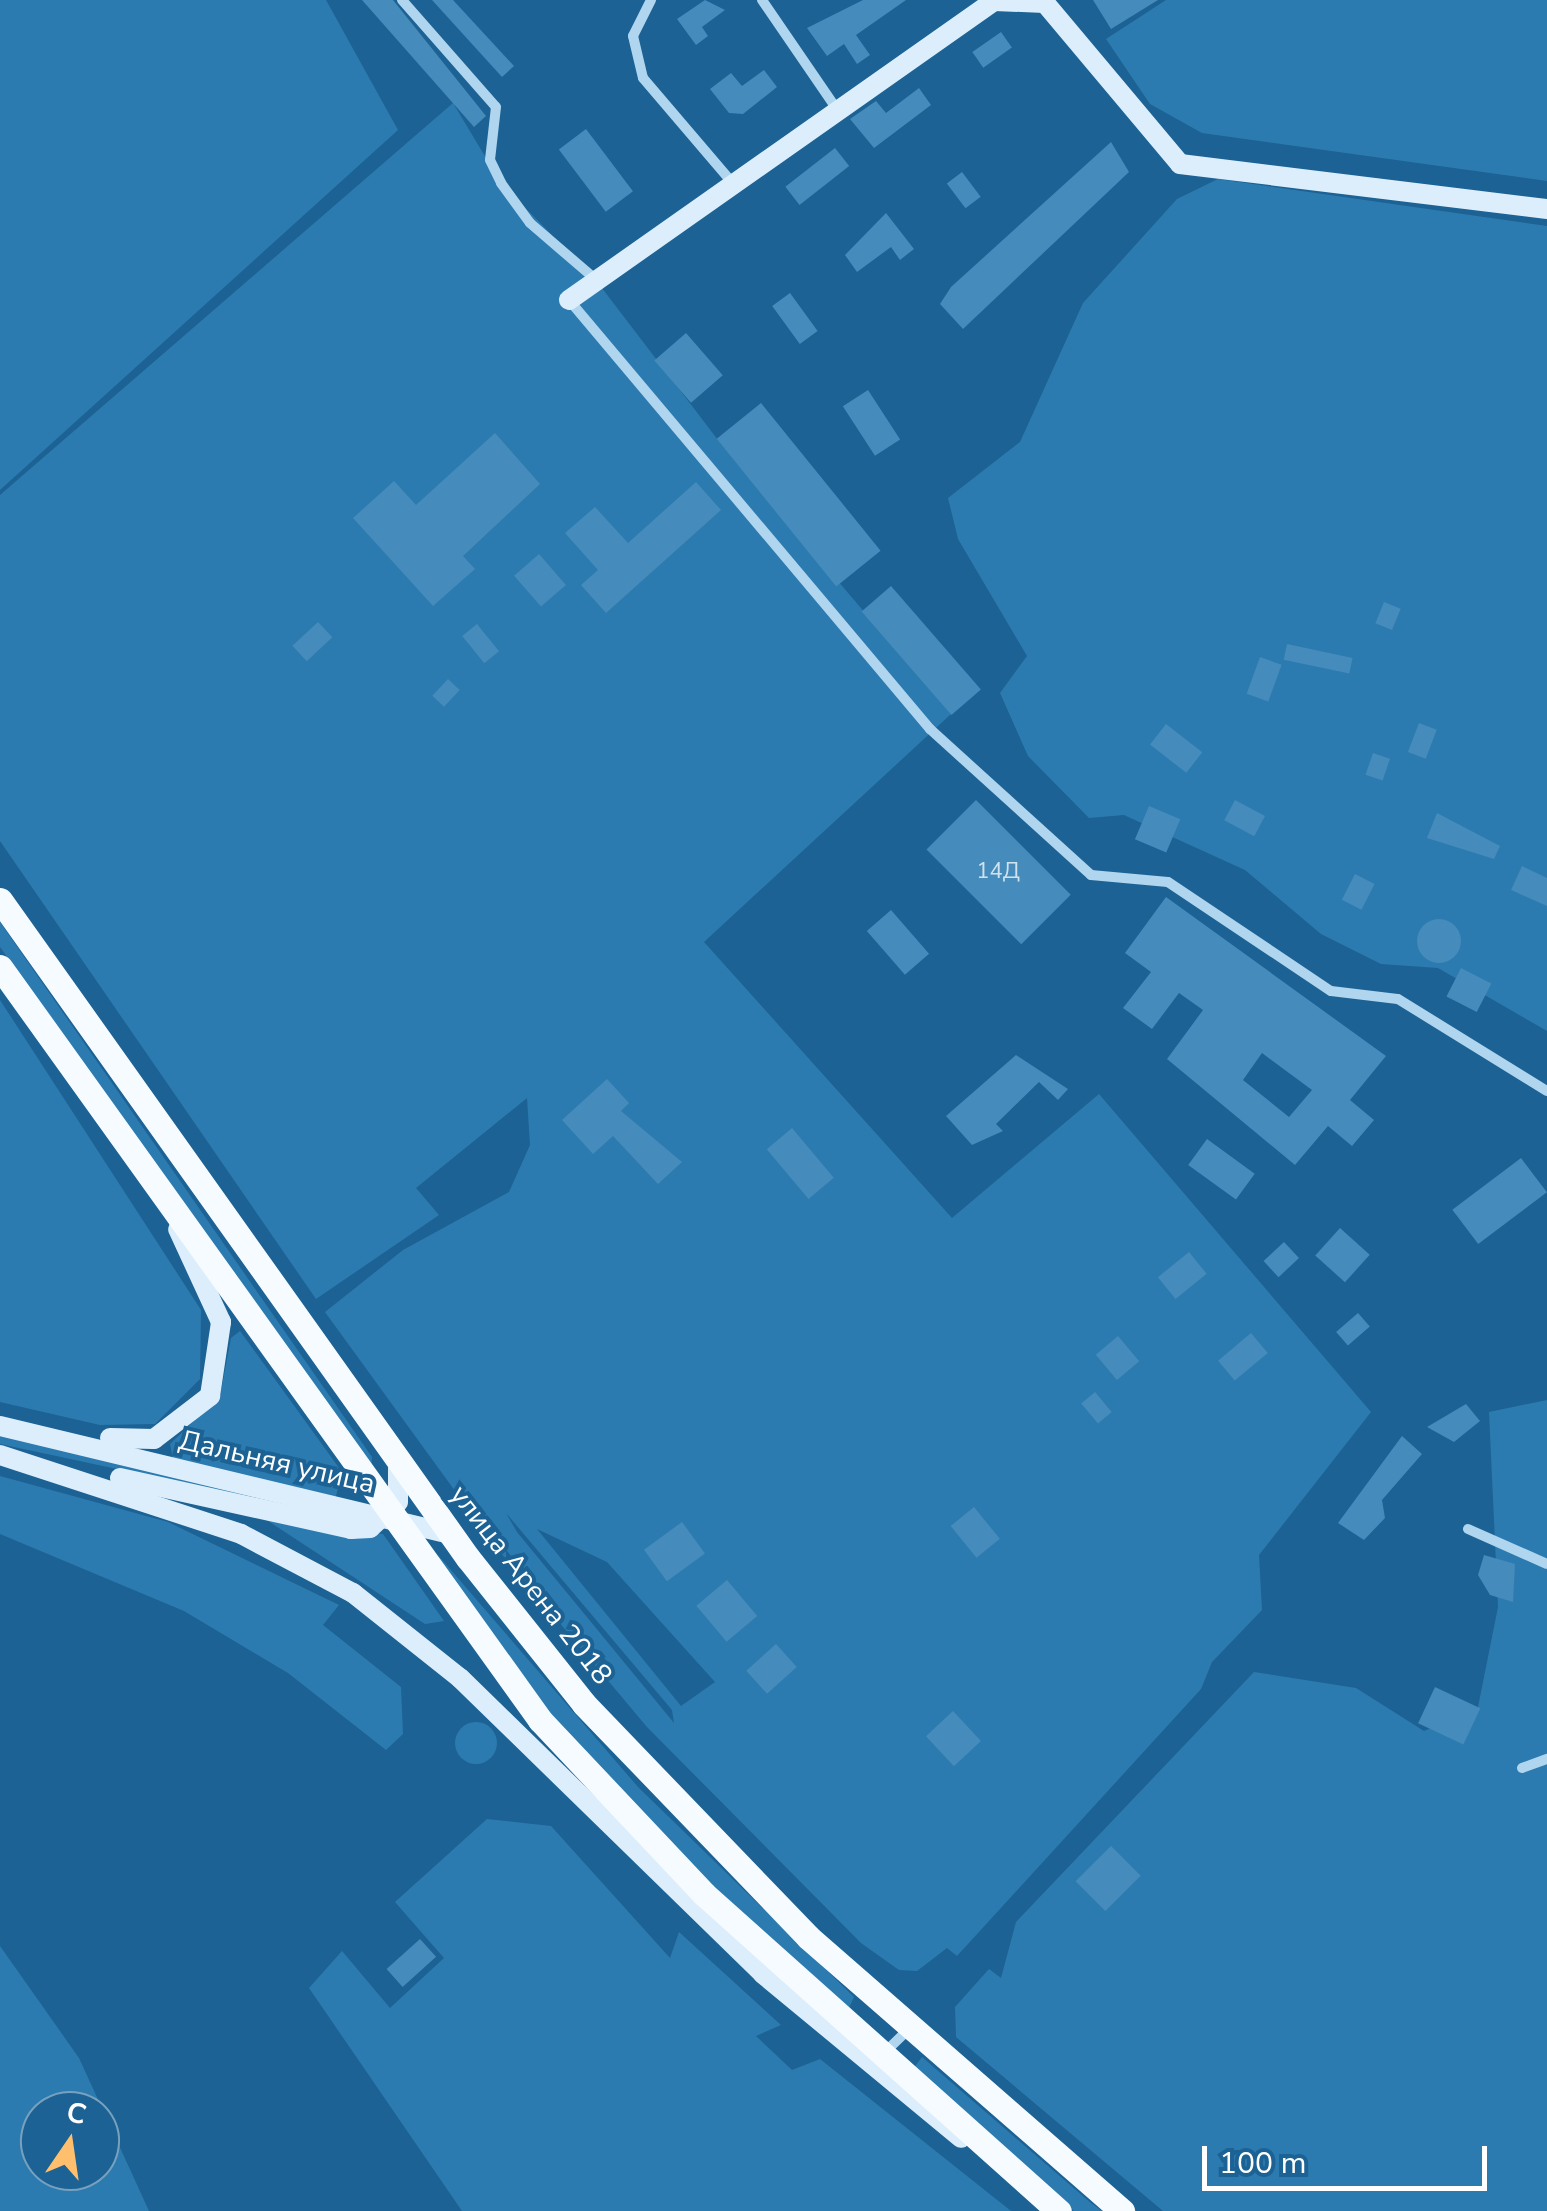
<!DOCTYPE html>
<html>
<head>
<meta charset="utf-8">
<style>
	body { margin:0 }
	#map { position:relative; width:1547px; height:2211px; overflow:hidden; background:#1c6294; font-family:"Nunito Sans",sans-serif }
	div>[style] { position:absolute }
	.green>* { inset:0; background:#2c7bb0 }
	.round { border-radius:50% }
	.building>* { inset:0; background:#458bbb; transform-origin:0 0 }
	.street>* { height:10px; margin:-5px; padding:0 5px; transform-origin:5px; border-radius:5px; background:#afd5ef }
	.secondary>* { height:20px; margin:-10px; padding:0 10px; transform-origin:10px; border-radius:10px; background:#dceefb }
	.primary>* { height:25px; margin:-12.5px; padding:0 12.5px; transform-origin:12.5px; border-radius:12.5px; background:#f6fbff }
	span { translate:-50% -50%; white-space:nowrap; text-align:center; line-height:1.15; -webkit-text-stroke:8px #1c6294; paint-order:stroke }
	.number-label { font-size:22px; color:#d0e2ee }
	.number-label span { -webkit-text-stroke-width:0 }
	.street-label { font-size:28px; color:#fff }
	.north { position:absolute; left:20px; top:2091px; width:100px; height:100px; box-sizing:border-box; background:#1c6294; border:2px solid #77a1bf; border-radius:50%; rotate:13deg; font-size:28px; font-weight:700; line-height:40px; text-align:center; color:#fff }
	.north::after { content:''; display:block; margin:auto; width:35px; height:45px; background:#ffbf6d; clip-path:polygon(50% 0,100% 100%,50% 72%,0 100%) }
	.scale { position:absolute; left:1202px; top:2146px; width:285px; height:45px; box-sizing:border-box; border:5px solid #fff; border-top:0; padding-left:12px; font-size:30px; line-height:35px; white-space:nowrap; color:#fff; -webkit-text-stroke:8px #1c6294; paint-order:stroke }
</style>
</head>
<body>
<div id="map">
	<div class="green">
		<i style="clip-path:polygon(0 0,326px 0,398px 130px,0 490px)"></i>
		<i style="clip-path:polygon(1166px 0,1547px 0,1547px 181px,1202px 133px,1150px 104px,1106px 39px)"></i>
		<i style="clip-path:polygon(evenodd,453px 103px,501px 183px,595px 279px,718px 440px,951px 714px,704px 942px,952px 1218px,1099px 1094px,1371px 1412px,1259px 1555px,1262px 1610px,1212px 1662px,1201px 1689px,957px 1956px,947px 1948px,917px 1971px,899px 1970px,861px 1943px,647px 1727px,495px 1546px,325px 1312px,403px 1250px,509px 1192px,530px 1145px,527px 1098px,416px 1188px,439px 1215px,316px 1299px,0 841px,0 495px,453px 103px,506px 1513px,672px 1710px,674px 1723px,517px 1532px,506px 1513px,453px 103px,537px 1529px,607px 1562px,715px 1682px,681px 1706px,537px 1529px)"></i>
		<i style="clip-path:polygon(1218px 179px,1547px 226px,1547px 1031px,1438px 968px,1381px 964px,1321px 934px,1245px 870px,1124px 815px,1089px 818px,1028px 756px,1000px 693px,1027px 656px,958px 539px,948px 498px,1020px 442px,1083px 303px,1177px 199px)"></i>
		<i style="clip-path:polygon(0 922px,372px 1457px,371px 1472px,0 947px)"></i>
		<i style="clip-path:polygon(0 1000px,201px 1310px,200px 1379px,155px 1424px,100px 1425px,0 1402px)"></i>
		<i style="clip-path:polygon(240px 1331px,342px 1472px,335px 1500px,173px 1459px,170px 1444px,220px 1396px,231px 1338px)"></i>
		<i style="clip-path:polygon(1547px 1400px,1547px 2211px,1163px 2211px,956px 2037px,955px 2007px,989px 1969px,1001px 1978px,1016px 1922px,1254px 1672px,1356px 1688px,1424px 1731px,1478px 1707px,1498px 1607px,1489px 1412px)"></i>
		<i style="clip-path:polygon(0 1433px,336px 1516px,0 1444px)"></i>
		<i style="clip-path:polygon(0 1476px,168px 1522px,339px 1605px,323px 1625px,401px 1687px,403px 1734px,386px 1750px,288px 1673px,184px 1611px,0 1534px)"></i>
		<i style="clip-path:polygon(259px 1515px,383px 1534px,444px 1621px,425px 1624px)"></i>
		<i style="clip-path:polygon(438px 1555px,638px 1787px,854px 1997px,849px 2008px,699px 1874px,571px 1739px,441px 1579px)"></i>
		<i class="round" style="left:455px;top:1722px;width:42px;height:42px"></i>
		<i style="clip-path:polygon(487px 1819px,551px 1826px,670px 1958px,679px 1932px,781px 2025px,756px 2036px,792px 2070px,820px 2059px,1011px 2211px,462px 2211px,309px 1988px,342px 1951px,390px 2008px,444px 1958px,395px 1902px)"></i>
		<i style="clip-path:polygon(evenodd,0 1946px,79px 2058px,149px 2211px,0 2211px,0 1946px,40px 2111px,100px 2111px,100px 2171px,40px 2171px,40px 2111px)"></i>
		<i style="clip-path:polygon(922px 2057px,1091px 2203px,1102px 2211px,1074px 2211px,910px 2073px)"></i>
	</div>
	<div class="building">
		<i style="clip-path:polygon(362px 0,393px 0,486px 116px,474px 127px)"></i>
		<i style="clip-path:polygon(432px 0,453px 0,514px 66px,502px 77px)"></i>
		<i style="clip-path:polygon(705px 0,725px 10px,702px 27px,708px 36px,696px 45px,677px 19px)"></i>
		<i style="clip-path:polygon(863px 0,906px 0,856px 35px,870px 55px,857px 64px,844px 44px,827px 56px,807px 28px)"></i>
		<i style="clip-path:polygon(1093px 0,1158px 0,1111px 29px)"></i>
		<i style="left:1001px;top:32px;width:19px;height:35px;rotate:55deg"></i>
		<i style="clip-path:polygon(764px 70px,777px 87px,743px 114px,729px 113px,710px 89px,731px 73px,742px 86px)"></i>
		<i style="clip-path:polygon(919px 88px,931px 105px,874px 148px,850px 119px,876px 101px,886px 113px)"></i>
		<i style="left:586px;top:129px;width:78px;height:34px;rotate:53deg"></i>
		<i style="clip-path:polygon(1111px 142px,1129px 172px,963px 329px,940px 304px,951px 287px)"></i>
		<i style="left:835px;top:148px;width:23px;height:63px;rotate:52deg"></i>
		<i style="left:962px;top:172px;width:31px;height:19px;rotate:53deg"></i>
		<i style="clip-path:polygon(886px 213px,914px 249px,900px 260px,891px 247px,857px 272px,845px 255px)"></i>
		<i style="left:790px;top:293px;width:47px;height:22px;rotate:54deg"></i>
		<i style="left:686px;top:333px;width:56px;height:42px;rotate:49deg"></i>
		<i style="left:868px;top:390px;width:59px;height:30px;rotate:57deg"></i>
		<i style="left:761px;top:403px;width:190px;height:57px;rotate:51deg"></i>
		<i style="clip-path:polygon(495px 433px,540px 484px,463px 556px,475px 569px,433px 606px,353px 518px,394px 481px,416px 505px)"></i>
		<i style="clip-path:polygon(696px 482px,721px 510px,606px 613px,581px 585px,598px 570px,565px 533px,595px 507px,628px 543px)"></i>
		<i style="left:539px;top:554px;width:41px;height:33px;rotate:49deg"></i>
		<i style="left:891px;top:586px;width:137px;height:39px;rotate:49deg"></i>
		<i style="left:1384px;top:602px;width:18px;height:23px;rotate:22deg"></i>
		<i style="left:318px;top:622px;width:21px;height:35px;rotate:47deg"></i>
		<i style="left:477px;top:624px;width:35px;height:19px;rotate:51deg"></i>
		<i style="left:1287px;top:644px;width:67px;height:16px;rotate:12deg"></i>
		<i style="left:1260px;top:657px;width:23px;height:39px;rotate:20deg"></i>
		<i style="left:448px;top:679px;width:16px;height:23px;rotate:43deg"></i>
		<i style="left:1419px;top:723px;width:19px;height:31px;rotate:21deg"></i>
		<i style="left:1166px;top:724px;width:46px;height:26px;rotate:38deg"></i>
		<i style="left:1373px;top:753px;width:18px;height:23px;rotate:19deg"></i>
		<i style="left:976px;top:800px;width:134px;height:70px;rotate:45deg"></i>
		<i style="left:1235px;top:800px;width:34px;height:23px;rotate:28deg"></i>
		<i style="left:1149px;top:806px;width:34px;height:36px;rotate:23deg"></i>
		<i style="clip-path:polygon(1437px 813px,1500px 846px,1494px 859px,1427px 838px)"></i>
		<i style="clip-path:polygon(1522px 866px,1547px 878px,1547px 906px,1511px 890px)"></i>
		<i style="left:1355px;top:874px;width:22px;height:29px;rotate:27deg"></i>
		<i style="clip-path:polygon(evenodd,1166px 897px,1386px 1056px,1350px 1100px,1374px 1120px,1352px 1146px,1328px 1126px,1295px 1165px,1167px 1059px,1203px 1010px,1179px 993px,1152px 1029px,1123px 1008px,1151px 972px,1125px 953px,1166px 897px,1262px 1053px,1312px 1090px,1289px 1117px,1243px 1080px,1262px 1053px)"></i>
		<i style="left:891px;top:910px;width:58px;height:32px;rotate:49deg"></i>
		<i class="round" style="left:1417px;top:919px;width:44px;height:44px"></i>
		<i style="left:1461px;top:968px;width:34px;height:32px;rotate:27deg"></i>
		<i style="clip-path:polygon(1016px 1055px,1068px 1089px,1058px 1100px,1039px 1082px,996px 1124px,1003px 1131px,972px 1145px,946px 1116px)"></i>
		<i style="clip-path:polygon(607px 1079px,629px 1103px,621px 1111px,682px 1162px,658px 1184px,613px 1136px,593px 1154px,562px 1120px)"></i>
		<i style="left:792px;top:1128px;width:65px;height:33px;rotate:50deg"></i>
		<i style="left:1207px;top:1139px;width:59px;height:32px;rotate:36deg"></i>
		<i style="left:1521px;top:1158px;width:43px;height:86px;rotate:53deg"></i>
		<i style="left:1340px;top:1228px;width:40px;height:37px;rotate:42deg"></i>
		<i style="left:1284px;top:1242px;width:22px;height:28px;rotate:47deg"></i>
		<i style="left:1189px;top:1252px;width:28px;height:40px;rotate:51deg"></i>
		<i style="left:1358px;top:1313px;width:18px;height:29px;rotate:49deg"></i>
		<i style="left:1251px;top:1333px;width:26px;height:43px;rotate:50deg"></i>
		<i style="left:1118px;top:1336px;width:33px;height:29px;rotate:50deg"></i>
		<i style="left:1095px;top:1392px;width:26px;height:18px;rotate:50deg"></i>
		<i style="clip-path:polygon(1466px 1404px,1480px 1421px,1454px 1442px,1427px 1427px)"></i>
		<i style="clip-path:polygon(1402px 1436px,1422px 1454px,1382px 1500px,1385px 1518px,1364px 1540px,1338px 1523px)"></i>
		<i style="left:974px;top:1507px;width:41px;height:30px;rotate:51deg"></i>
		<i style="left:682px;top:1522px;width:39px;height:47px;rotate:54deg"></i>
		<i style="clip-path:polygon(1484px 1555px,1515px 1564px,1513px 1602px,1490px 1595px,1478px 1575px)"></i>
		<i style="left:727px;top:1580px;width:47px;height:40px;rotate:50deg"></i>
		<i style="left:776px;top:1644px;width:31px;height:40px;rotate:48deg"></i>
		<i style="left:1435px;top:1687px;width:50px;height:40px;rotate:25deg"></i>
		<i style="left:953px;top:1711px;width:41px;height:37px;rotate:47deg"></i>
		<i style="left:1111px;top:1846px;width:42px;height:50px;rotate:45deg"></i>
		<i style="left:420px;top:1939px;width:24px;height:45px;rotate:48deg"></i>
	</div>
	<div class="street">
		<i style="left:402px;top:0;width:142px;rotate:48.7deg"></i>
		<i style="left:496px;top:107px;width:53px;rotate:96.5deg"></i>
		<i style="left:490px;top:160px;width:25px;rotate:64deg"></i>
		<i style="left:501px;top:183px;width:49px;rotate:54.1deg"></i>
		<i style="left:530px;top:223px;width:86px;rotate:40.7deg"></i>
		<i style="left:651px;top:0;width:40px;rotate:116.6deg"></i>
		<i style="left:633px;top:36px;width:43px;rotate:76.6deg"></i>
		<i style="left:643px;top:78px;width:134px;rotate:49.5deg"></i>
		<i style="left:762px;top:0;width:127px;rotate:55.6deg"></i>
		<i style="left:569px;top:300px;width:561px;rotate:49.92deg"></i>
		<i style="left:930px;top:729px;width:217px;rotate:42.2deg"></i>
		<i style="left:1091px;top:875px;width:77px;rotate:5.2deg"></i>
		<i style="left:1168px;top:882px;width:196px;rotate:33.8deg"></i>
		<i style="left:1331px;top:991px;width:67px;rotate:6.8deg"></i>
		<i style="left:1398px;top:999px;width:175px;rotate:31.7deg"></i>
		<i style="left:1468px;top:1529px;width:86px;rotate:23.9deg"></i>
		<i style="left:1522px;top:1768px;width:27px;rotate:-20deg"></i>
		<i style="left:883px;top:2054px;width:37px;rotate:-44deg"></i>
	</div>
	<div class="secondary">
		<i style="left:569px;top:300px;width:520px;rotate:-35.13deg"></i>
		<i style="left:994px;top:1px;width:51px;rotate:2.2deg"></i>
		<i style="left:1045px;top:3px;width:210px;rotate:50deg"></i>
		<i style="left:1180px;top:164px;width:370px;rotate:7deg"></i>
		<i style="left:0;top:1426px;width:464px;rotate:13.5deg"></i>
		<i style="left:110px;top:1438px;width:44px;rotate:1.3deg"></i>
		<i style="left:154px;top:1439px;width:71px;rotate:-37.5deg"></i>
		<i style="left:210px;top:1396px;width:75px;rotate:-81.5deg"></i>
		<i style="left:221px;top:1322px;width:102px;rotate:-114.8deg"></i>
		<i style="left:0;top:1455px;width:254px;rotate:18.1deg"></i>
		<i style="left:241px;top:1534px;width:127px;rotate:27.8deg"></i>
		<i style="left:353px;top:1593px;width:137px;rotate:38.5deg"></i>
		<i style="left:460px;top:1678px;width:424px;rotate:44.3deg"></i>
		<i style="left:763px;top:1974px;width:257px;rotate:39.6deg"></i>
		<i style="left:120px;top:1478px;width:237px;rotate:12.4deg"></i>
		<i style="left:351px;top:1529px;width:19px;rotate:-3deg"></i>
		<i style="left:370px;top:1528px;width:38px;rotate:-43deg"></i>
		<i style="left:398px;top:1502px;width:44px;rotate:-90deg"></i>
	</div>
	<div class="primary">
		<i style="left:0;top:900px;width:807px;rotate:54.58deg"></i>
		<i style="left:468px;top:1558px;width:186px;rotate:51.5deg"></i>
		<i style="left:584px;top:1704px;width:323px;rotate:46.1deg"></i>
		<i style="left:808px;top:1937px;width:417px;rotate:41.1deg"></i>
		<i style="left:0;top:967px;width:927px;rotate:54.35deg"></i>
		<i style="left:540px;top:1720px;width:239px;rotate:46.7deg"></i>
		<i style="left:704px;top:1894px;width:476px;rotate:41.8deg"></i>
	</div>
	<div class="number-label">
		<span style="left:998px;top:872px">14Д</span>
	</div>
	<div class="street-label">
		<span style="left:277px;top:1462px;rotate:13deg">Дальняя улица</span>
		<span style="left:531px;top:1585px;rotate:52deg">улица Арена 2018</span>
	</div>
	<div class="north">С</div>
	<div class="scale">100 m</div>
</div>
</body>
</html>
